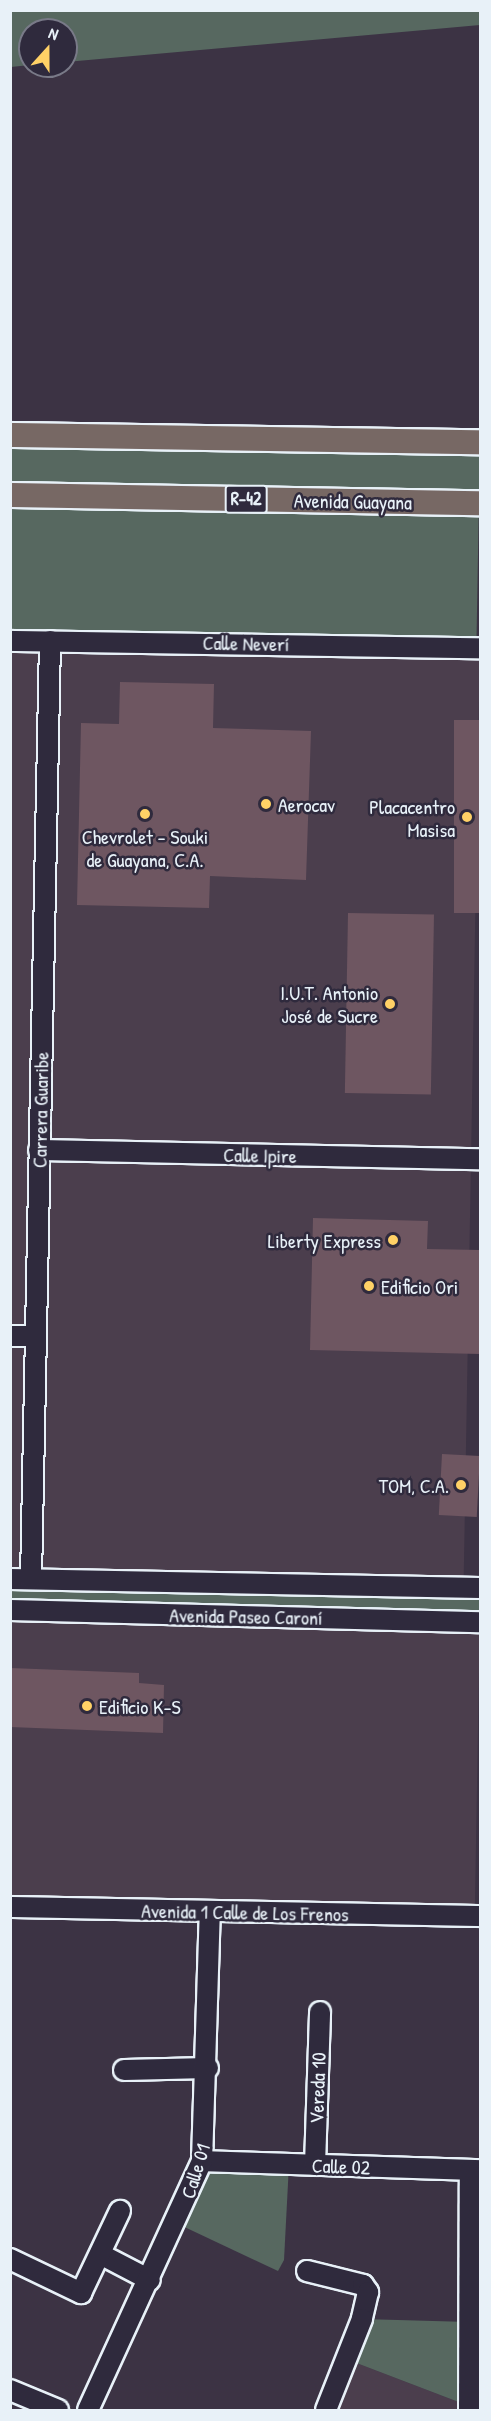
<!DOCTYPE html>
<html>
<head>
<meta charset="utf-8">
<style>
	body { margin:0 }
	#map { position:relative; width:491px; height:2421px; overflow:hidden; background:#3c3344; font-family:"Patrick Hand",sans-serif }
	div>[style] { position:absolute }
	.built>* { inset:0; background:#4b3e4d; transform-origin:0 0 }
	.green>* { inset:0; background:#576860; transform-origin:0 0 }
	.building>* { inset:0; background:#6e5661; transform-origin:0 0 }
	.roads { filter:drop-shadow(2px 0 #e8f1f8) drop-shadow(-2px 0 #e8f1f8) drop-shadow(0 2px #e8f1f8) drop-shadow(0 -2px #e8f1f8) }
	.minor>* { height:20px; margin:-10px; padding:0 10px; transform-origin:10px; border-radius:10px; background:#2f2a3d }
	.major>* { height:24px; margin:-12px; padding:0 12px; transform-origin:12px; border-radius:12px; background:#776864 }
	.dots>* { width:16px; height:16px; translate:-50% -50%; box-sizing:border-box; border:3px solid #2f2a3d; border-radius:50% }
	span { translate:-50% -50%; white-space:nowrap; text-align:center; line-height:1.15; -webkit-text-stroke:5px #2f2a3d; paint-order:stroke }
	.shield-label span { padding:2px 4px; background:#2f2a3d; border:2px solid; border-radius:4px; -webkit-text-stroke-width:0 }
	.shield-label { font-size:18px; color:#e8f1f8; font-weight:700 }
	.street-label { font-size:20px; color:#e8f1f8 }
	.poi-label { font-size:20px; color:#e8f1f8 }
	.left { translate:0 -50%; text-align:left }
	.right { translate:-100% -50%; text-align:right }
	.frame { position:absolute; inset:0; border:12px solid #e8f1f8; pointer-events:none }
	.north { position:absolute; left:18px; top:18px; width:60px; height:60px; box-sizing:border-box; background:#2f2a3d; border:2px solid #797a88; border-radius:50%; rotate:21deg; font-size:16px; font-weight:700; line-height:24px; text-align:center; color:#e8f1f8 }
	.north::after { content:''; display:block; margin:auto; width:21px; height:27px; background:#ffd166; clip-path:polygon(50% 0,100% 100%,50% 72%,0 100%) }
</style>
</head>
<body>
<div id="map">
	<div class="built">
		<i style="left:11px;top:640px;width:469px;height:939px;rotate:1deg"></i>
		<i style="left:10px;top:1610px;width:470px;height:297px;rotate:1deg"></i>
		<i style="clip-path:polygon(346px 2359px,469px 2406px,469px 2410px,326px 2410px)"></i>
	</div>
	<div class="green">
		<i style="clip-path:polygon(11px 10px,480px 10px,480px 25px,66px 62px,66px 30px,30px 30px,30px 65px,11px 67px)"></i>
		<i style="left:10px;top:435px;width:470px;height:205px;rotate:1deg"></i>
		<i style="left:10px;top:1579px;width:470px;height:31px;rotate:1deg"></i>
		<i style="clip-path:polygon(202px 2161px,289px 2164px,284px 2260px,278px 2271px,176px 2223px)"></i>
		<i style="clip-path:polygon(362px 2319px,469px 2322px,469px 2406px,346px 2359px)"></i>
	</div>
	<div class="building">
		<i style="clip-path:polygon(120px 682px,214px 684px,213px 728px,311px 731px,306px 880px,210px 876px,209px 908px,77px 905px,81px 723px,119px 724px)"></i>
		<i style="left:454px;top:720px;width:26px;height:193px"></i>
		<i style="left:348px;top:913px;width:86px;height:180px;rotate:1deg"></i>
		<i style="clip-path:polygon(313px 1218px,428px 1221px,427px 1249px,480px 1250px,480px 1354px,310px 1350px)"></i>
		<i style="left:442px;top:1454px;width:38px;height:61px;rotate:3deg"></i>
		<i style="clip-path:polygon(10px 1668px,139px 1673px,139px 1683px,164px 1685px,163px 1733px,10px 1727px)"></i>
	</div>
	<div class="roads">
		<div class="minor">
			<i style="left:10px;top:641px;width:470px;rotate:0.9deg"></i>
			<i style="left:39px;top:1150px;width:441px;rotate:1.2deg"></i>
			<i style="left:10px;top:1336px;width:24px"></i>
			<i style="left:10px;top:1579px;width:470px;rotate:1.1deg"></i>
			<i style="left:31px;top:1579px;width:938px;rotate:-88.84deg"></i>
			<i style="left:10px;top:1610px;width:470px;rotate:1.5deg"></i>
			<i style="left:10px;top:1907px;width:470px;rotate:1.1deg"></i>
			<i style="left:124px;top:2070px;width:84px;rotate:-1.4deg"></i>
			<i style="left:202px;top:2161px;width:278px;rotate:1.9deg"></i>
			<i style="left:315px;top:2165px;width:153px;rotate:-88.1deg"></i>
			<i style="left:100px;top:2254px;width:56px;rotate:27.5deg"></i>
			<i style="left:10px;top:2259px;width:79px;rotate:25.6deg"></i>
			<i style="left:81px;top:2293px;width:91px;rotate:-64.6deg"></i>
			<i style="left:307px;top:2271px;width:58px;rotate:14deg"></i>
			<i style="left:363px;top:2285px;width:9px;rotate:54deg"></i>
			<i style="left:368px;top:2292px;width:28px;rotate:103deg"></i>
			<i style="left:362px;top:2319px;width:98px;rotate:111.6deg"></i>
			<i style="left:10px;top:2390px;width:52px;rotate:22.6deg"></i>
			<i style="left:88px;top:2410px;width:274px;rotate:-65.4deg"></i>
			<i style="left:202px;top:2161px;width:250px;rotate:-88.2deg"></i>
			<i style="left:469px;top:2410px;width:240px;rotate:-89.8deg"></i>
		</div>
		<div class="major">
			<i style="left:10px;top:435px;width:470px;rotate:0.9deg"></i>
			<i style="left:10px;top:495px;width:470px;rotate:1deg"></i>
		</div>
	</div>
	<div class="dots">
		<i style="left:266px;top:804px;background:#ffd166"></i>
		<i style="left:145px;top:814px;background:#ffd166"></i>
		<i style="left:467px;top:817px;background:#ffd166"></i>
		<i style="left:390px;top:1004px;background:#ffd166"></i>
		<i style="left:393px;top:1240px;background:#ffd166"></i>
		<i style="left:369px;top:1286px;background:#ffd166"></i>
		<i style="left:461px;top:1485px;background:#ffd166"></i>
		<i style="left:87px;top:1706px;background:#ffd166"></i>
	</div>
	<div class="shield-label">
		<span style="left:246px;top:499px">R-42</span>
	</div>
	<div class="street-label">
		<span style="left:353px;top:501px;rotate:1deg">Avenida Guayana</span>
		<span style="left:246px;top:643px;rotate:1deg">Calle Neverí</span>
		<span style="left:40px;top:1110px;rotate:-89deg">Carrera Guaribe</span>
		<span style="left:260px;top:1155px;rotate:1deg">Calle Ipire</span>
		<span style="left:246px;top:1616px;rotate:1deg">Avenida Paseo Caroní</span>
		<span style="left:245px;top:1912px;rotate:1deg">Avenida 1 Calle de Los Frenos</span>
		<span style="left:317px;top:2088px;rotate:-88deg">Vereda 10</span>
		<span style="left:341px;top:2166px;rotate:2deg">Calle 02</span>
		<span style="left:195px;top:2171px;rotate:-73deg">Calle 01</span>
	</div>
	<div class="poi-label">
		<span class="left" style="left:278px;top:804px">Aerocav</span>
		<span class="right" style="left:455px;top:818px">Placacentro<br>Masisa</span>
		<span style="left:145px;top:848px">Chevrolet - Souki<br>de Guayana, C.A.</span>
		<span class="right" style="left:378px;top:1004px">I.U.T. Antonio<br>José de Sucre</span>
		<span class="right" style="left:381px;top:1240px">Liberty Express</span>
		<span class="left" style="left:381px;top:1286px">Edificio Ori</span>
		<span class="right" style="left:449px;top:1485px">TOM, C.A.</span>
		<span class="left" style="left:99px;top:1706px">Edificio K-S</span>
	</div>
	<div class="frame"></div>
	<div class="north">N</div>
</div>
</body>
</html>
